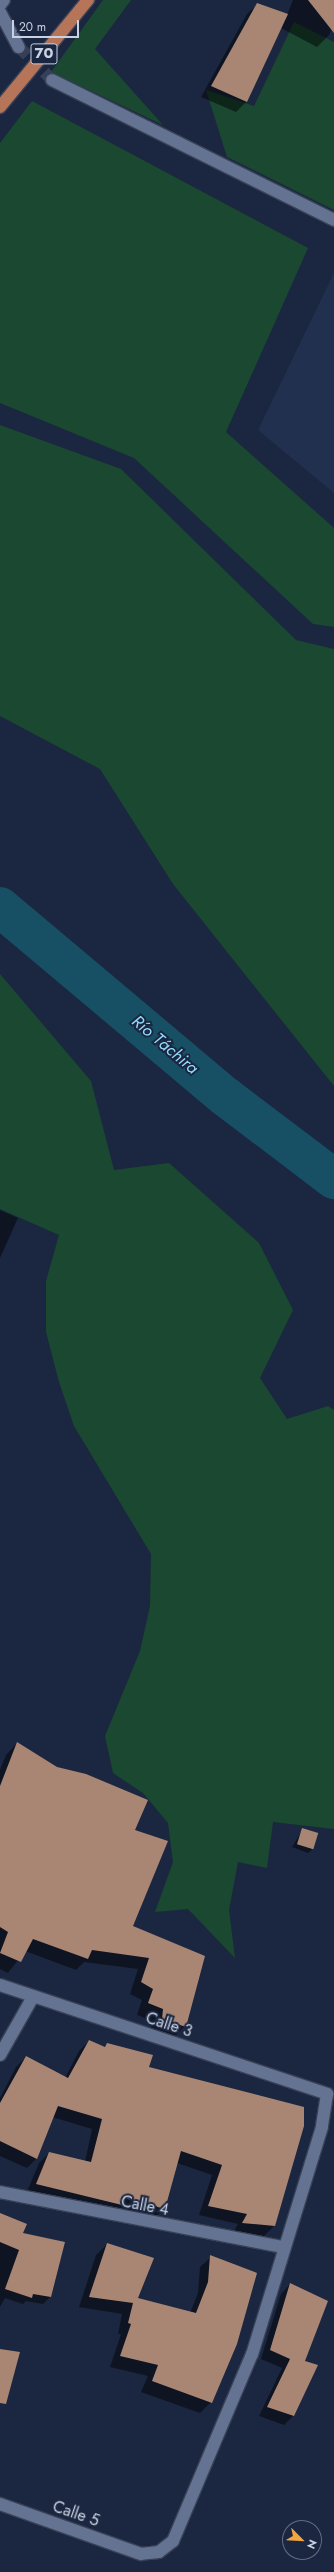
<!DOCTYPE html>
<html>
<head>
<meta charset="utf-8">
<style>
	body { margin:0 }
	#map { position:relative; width:334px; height:2572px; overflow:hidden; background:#1b2740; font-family:Jost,sans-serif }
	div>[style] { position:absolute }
	.built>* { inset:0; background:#21304f }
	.green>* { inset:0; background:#1a4830 }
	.shadow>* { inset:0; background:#0007 }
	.river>* { height:40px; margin:-20px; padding:0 20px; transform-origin:20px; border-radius:20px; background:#174f64 }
	.building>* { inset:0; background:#a98674; transform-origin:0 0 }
	.street-tunnel>* { height:12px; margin-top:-6px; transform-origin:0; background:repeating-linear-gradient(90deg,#354058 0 12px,transparent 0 18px) }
	.roads { filter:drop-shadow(1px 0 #394157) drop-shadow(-1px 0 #394157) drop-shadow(0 1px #394157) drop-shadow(0 -1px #394157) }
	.street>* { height:12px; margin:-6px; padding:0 6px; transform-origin:6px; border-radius:6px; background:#647391 }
	.highway>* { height:12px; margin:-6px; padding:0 6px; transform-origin:6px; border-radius:6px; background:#b67559 }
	span { translate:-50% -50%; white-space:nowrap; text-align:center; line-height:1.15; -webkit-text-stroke:4px #1b2740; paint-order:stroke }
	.shield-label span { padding:1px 3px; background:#1b2740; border:1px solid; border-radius:3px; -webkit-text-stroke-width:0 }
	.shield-label { font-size:15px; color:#c9d1e2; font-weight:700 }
	.street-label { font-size:16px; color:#c9d1e2 }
	.water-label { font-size:17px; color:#93dbfb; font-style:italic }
	.north { position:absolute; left:282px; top:2520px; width:40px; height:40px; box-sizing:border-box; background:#1b2740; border:1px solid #616b81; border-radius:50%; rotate:114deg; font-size:11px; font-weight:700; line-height:16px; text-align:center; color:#c9d1e2 }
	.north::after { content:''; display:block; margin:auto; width:14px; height:18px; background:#f1a540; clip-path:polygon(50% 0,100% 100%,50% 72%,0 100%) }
	.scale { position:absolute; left:12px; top:20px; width:67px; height:18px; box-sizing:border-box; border:2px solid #c9d1e2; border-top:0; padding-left:5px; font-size:12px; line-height:14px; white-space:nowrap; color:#c9d1e2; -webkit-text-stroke:3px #1b2740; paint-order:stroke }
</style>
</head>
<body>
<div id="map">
	<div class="built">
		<i style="clip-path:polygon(334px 273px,334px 493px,258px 430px)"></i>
	</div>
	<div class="green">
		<i style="clip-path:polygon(103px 0,131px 0,95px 49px,163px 125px,51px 72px)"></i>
		<i style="clip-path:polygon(294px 22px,334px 42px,334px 210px,227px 157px,206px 90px,254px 106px)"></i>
		<i style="clip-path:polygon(32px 101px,308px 248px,226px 432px,334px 528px,334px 627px,313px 624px,134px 458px,0 403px,0 143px)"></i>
		<i style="clip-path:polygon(0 425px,121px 469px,296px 640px,334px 649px,334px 1086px,173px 884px,100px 769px,0 716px)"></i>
		<i style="clip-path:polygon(0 974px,91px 1081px,114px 1170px,169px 1163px,259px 1243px,293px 1310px,260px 1378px,287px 1419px,328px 1406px,334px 1410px,334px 1829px,273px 1822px,267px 1868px,238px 1862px,229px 1910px,235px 1958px,188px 1909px,155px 1912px,173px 1862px,168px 1823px,143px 1793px,113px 1773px,105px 1736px,140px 1651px,150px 1606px,151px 1554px,74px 1426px,59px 1382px,46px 1332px,46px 1281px,59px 1235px,0 1209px)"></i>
	</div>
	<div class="shadow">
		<i style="clip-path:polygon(293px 0,334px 0,334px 24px,329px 35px,317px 47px,281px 28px,246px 102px,236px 112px,201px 97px,247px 14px,258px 4px,287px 15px)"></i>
		<i style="clip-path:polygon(0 1210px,18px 1218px,0 1258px)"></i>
		<i style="clip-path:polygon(17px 1743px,134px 1830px,132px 1926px,204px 1957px,185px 2026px,173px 2038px,150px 2030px,152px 2021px,137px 2015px,142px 2000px,130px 1994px,138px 1969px,84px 1962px,76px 1970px,25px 1951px,8px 1973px,0 1969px,0 1770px,6px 1755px)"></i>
		<i style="clip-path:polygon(303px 1829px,312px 1850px,308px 1853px,292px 1847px)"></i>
		<i style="clip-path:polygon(89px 2041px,104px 2047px,107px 2044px,148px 2068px,274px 2226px,264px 2236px,233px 2232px,238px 2224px,199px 2215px,212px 2175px,177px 2163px,164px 2209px,154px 2219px,117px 2208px,111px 2215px,26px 2194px,39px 2163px,49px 2153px,85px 2162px,92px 2129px,52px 2117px,37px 2158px,27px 2168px,0 2156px,0 2098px,16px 2067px,26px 2057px,65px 2078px,79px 2051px)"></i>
		<i style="clip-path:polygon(0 2214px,21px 2234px,64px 2243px,50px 2297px,43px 2304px,26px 2301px,23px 2304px,5px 2298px,0 2307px)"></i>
		<i style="clip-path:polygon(107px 2244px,137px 2299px,190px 2313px,198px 2293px,200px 2267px,211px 2257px,211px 2402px,200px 2413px,141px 2392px,148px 2376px,110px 2367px,121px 2334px,118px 2334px,122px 2314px,79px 2307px,96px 2255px)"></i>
		<i style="clip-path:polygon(290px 2284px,303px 2362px,293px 2416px,284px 2425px,259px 2416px,282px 2368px,261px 2359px,281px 2294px)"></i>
	</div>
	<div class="river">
		<i style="left:0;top:907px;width:295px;rotate:40.1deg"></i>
		<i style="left:226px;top:1097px;width:136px;rotate:37.2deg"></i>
	</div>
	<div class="building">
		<i style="clip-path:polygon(308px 0,334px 0,334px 33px)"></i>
		<i style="clip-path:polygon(257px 3px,288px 14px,247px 102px,211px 86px)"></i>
		<i style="clip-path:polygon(17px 1742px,57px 1767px,86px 1774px,148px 1800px,135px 1830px,168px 1841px,133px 1926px,205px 1956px,186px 2027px,162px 2019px,163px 2009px,148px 2003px,153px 1989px,141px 1982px,149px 1958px,92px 1950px,88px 1959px,33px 1939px,21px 1962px,0 1953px,8px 1932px,0 1927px,0 1786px)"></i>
		<i style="left:302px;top:1828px;width:17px;height:17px;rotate:17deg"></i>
		<i style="clip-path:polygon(89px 2040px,105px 2047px,107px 2043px,153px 2055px,149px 2067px,304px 2107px,304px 2126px,275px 2226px,242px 2223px,247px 2214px,208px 2206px,222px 2165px,181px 2151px,165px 2209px,124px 2198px,122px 2205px,36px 2184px,49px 2152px,91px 2162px,102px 2119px,58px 2106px,37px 2159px,0 2141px,0 2103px,26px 2056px,68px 2078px)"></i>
		<i style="clip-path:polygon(0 2213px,27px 2224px,23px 2233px,65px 2242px,51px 2297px,33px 2294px,32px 2298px,5px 2289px,19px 2250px,0 2242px)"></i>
		<i style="clip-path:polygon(107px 2243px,154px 2258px,138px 2298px,196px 2313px,208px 2282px,210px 2255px,257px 2273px,237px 2344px,212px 2403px,152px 2381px,158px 2365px,120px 2356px,131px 2324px,128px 2323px,133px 2303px,89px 2297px)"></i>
		<i style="clip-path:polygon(290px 2283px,328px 2301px,305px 2361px,318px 2365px,294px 2416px,267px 2407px,290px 2359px,270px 2350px)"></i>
		<i style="clip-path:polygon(0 2349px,20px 2352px,6px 2404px,0 2403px)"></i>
	</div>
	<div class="street-tunnel">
		<i style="left:19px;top:47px;width:47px;rotate:45deg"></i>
	</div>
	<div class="roads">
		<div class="street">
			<i style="left:0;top:5px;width:6px;rotate:-51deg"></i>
			<i style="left:0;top:12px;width:40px;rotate:62deg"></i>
			<i style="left:52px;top:80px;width:315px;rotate:26.4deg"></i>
			<i style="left:0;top:1985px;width:345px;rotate:18.4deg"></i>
			<i style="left:327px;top:2094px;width:33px;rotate:99deg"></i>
			<i style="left:322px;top:2127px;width:238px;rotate:107.1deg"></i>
			<i style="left:252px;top:2354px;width:203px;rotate:112.9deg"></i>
			<i style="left:173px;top:2541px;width:18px;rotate:142deg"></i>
			<i style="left:159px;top:2552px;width:18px;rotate:174deg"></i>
			<i style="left:141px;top:2554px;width:150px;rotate:-160.5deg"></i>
			<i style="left:0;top:2055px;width:67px;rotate:-60.4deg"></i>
			<i style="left:0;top:2192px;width:289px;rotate:11deg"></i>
		</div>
		<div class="highway">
			<i style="left:0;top:107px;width:139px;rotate:-50.6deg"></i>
		</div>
	</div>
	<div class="shield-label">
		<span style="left:44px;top:54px">70</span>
	</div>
	<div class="street-label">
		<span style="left:169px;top:2025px;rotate:18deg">Calle 3</span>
		<span style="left:145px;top:2206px;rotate:11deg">Calle 4</span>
		<span style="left:76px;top:2514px;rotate:19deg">Calle 5</span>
	</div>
	<div class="water-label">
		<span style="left:165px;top:1045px;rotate:40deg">Río Táchira</span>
	</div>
	<div class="north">N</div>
	<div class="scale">20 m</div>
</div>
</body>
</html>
